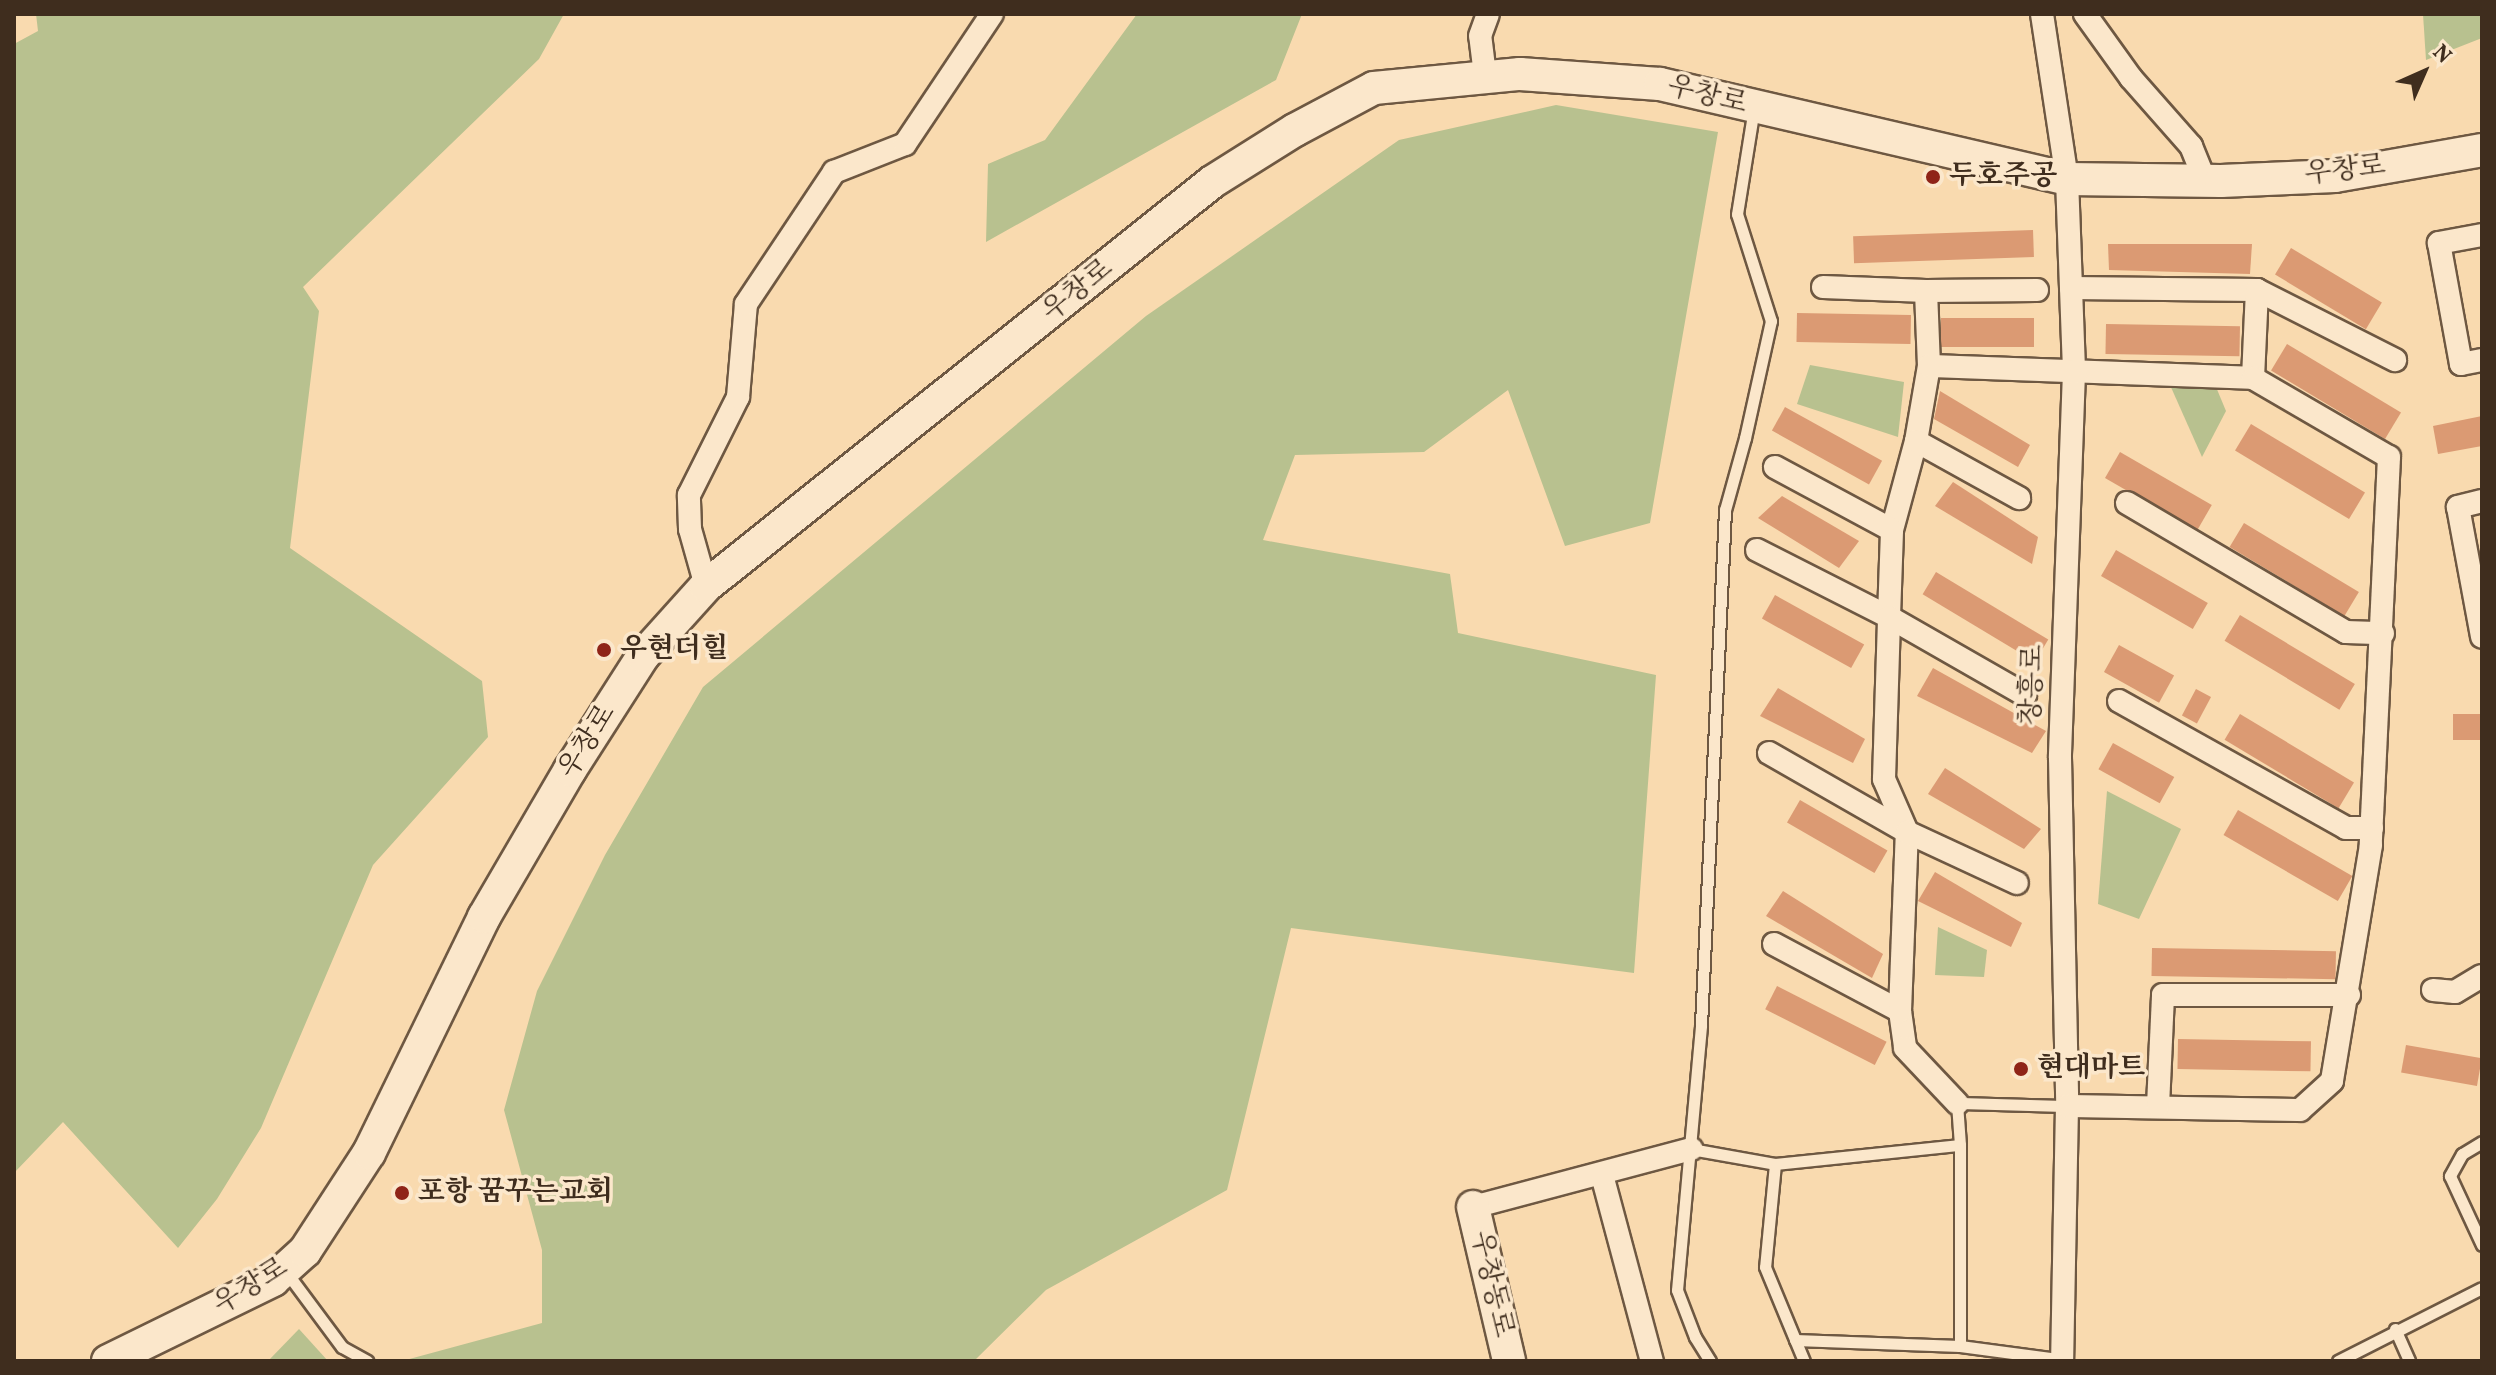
<!DOCTYPE html>
<html>
<head>
<meta charset="utf-8">
<style>
	body { margin:0 }
	#map { position:relative; width:2496px; height:1375px; overflow:hidden; background:#f9daaf; font-family:Vollkorn,"Noto Serif KR",serif }
	div>[style] { position:absolute }
	.green>* { inset:0; background:#b8c18f }
	.building>* { inset:0; background:#db9a73; transform-origin:0 0 }
	.roads { filter:drop-shadow(2px 0 #6e5842) drop-shadow(-2px 0 #6e5842) drop-shadow(0 2px #6e5842) drop-shadow(0 -2px #6e5842) }
	.lane>* { height:11px; margin:-5.5px; padding:0 5.5px; transform-origin:5.5px; border-radius:5.5px; background:#fbe7cb }
	.street>* { height:22px; margin:-11px; padding:0 11px; transform-origin:11px; border-radius:11px; background:#fbe7cb }
	.secondary>* { height:32px; margin:-16px; padding:0 16px; transform-origin:16px; border-radius:16px; background:#fbe7cb }
	.dots>* { width:22px; height:22px; translate:-50% -50%; box-sizing:border-box; border:4px solid #fbe7cb; border-radius:50% }
	span { translate:-50% -50%; white-space:nowrap; text-align:center; line-height:1.15; -webkit-text-stroke:7px #fbe7cb; paint-order:stroke }
	.street-label { font-size:28px; color:#3f2d1e }
	.poi-label { font-size:28px; color:#3f2d1e; font-weight:700 }
	.left { translate:0 -50%; text-align:left }
	.frame { position:absolute; inset:0; border:16px solid #3f2d1e; pointer-events:none }
	.north { position:absolute; left:2384px; top:32px; width:80px; height:80px; -webkit-text-stroke:6px #fbe7cb; paint-order:stroke; rotate:45deg; font-size:22px; font-weight:700; line-height:32px; text-align:center; color:#3f2d1e }
	.north::after { content:''; display:block; margin:auto; width:28px; height:36px; background:#3f2d1e; clip-path:polygon(50% 0,100% 100%,50% 72%,0 100%) }
</style>
</head>
<body>
<div id="map">
	<div class="green">
		<i style="clip-path:polygon(36px 14px,564px 14px,539px 59px,303px 287px,319px 311px,290px 548px,482px 681px,488px 737px,373px 865px,261px 1128px,217px 1199px,178px 1248px,63px 1122px,14px 1173px,14px 44px,38px 31px)"></i>
		<i style="clip-path:polygon(1137px 14px,1302px 14px,1276px 80px,986px 242px,988px 164px,1045px 140px)"></i>
		<i style="clip-path:polygon(2423px 14px,2482px 14px,2482px 38px,2426px 60px)"></i>
		<i style="clip-path:polygon(1556px 105px,1718px 132px,1650px 523px,1565px 546px,1508px 390px,1424px 452px,1295px 455px,1263px 540px,1450px 574px,1458px 633px,1656px 675px,1634px 973px,1291px 928px,1227px 1190px,1046px 1290px,974px 1361px,402px 1361px,542px 1323px,542px 1250px,504px 1110px,537px 991px,605px 855px,703px 687px,1146px 316px,1399px 140px)"></i>
		<i style="clip-path:polygon(1810px 365px,1904px 382px,1898px 437px,1797px 404px)"></i>
		<i style="clip-path:polygon(2170px 385px,2216px 387px,2226px 411px,2202px 457px)"></i>
		<i style="clip-path:polygon(2107px 791px,2181px 829px,2139px 919px,2098px 904px)"></i>
		<i style="clip-path:polygon(1938px 927px,1987px 950px,1984px 977px,1935px 975px)"></i>
		<i style="clip-path:polygon(299px 1329px,328px 1361px,268px 1361px)"></i>
	</div>
	<div class="building">
		<i style="left:2033px;top:230px;width:27px;height:180px;rotate:88deg"></i>
		<i style="clip-path:polygon(2108px 244px,2252px 244px,2250px 274px,2109px 270px)"></i>
		<i style="left:2291px;top:248px;width:106px;height:31px;rotate:31deg"></i>
		<i style="left:1797px;top:313px;width:114px;height:29px;rotate:1deg"></i>
		<i style="left:1941px;top:318px;width:93px;height:29px"></i>
		<i style="left:2106px;top:324px;width:134px;height:30px;rotate:1deg"></i>
		<i style="left:2287px;top:344px;width:133px;height:31px;rotate:31deg"></i>
		<i style="clip-path:polygon(1940px 391px,2030px 445px,2018px 467px,1934px 419px)"></i>
		<i style="left:1785px;top:407px;width:111px;height:27px;rotate:29deg"></i>
		<i style="clip-path:polygon(2482px 416px,2482px 446px,2438px 454px,2433px 426px)"></i>
		<i style="left:2251px;top:424px;width:133px;height:31px;rotate:31deg"></i>
		<i style="left:2120px;top:452px;width:106px;height:30px;rotate:30deg"></i>
		<i style="clip-path:polygon(1953px 482px,2038px 537px,2032px 564px,1935px 506px)"></i>
		<i style="clip-path:polygon(1782px 496px,1859px 541px,1839px 568px,1758px 518px)"></i>
		<i style="left:2244px;top:523px;width:134px;height:28px;rotate:31deg"></i>
		<i style="left:2116px;top:550px;width:106px;height:30px;rotate:30deg"></i>
		<i style="left:1936px;top:572px;width:131px;height:26px;rotate:31deg"></i>
		<i style="left:1775px;top:595px;width:102px;height:27px;rotate:29deg"></i>
		<i style="left:2240px;top:615px;width:134px;height:30px;rotate:31deg"></i>
		<i style="left:2119px;top:645px;width:63px;height:31px;rotate:29deg"></i>
		<i style="clip-path:polygon(1933px 668px,2046px 731px,2032px 753px,1917px 696px)"></i>
		<i style="clip-path:polygon(1778px 688px,1865px 739px,1853px 763px,1760px 716px)"></i>
		<i style="left:2196px;top:689px;width:17px;height:30px;rotate:28deg"></i>
		<i style="left:2240px;top:714px;width:133px;height:30px;rotate:31deg"></i>
		<i style="left:2482px;top:714px;width:26px;height:29px;rotate:90deg"></i>
		<i style="left:2113px;top:743px;width:70px;height:30px;rotate:29deg"></i>
		<i style="clip-path:polygon(1945px 768px,2041px 829px,2024px 849px,1928px 794px)"></i>
		<i style="left:1800px;top:800px;width:101px;height:26px;rotate:30deg"></i>
		<i style="left:2238px;top:810px;width:132px;height:29px;rotate:30deg"></i>
		<i style="clip-path:polygon(1935px 872px,2022px 923px,2011px 947px,1918px 901px)"></i>
		<i style="clip-path:polygon(1783px 891px,1883px 954px,1872px 978px,1766px 916px)"></i>
		<i style="left:2152px;top:948px;width:184px;height:28px;rotate:1deg"></i>
		<i style="left:1777px;top:986px;width:123px;height:26px;rotate:27deg"></i>
		<i style="left:2178px;top:1039px;width:133px;height:30px;rotate:1deg"></i>
		<i style="left:2406px;top:1045px;width:77px;height:28px;rotate:10deg"></i>
	</div>
	<div class="roads">
		<div class="lane">
			<i style="left:2482px;top:1142px;width:23px;rotate:149deg"></i>
			<i style="left:2462px;top:1154px;width:25px;rotate:119deg"></i>
			<i style="left:2450px;top:1176px;width:76px;rotate:65.1deg"></i>
			<i style="left:1691px;top:1149px;width:85px;rotate:10.1deg"></i>
			<i style="left:1775px;top:1164px;width:186px;rotate:-5.9deg"></i>
			<i style="left:1775px;top:1164px;width:103px;rotate:95.5deg"></i>
			<i style="left:1765px;top:1267px;width:102px;rotate:67.5deg"></i>
			<i style="left:287px;top:1273px;width:92px;rotate:53.4deg"></i>
			<i style="left:342px;top:1347px;width:29px;rotate:29deg"></i>
			<i style="left:2395px;top:1329px;width:35px;rotate:66deg"></i>
			<i style="left:1795px;top:1340px;width:165px;rotate:2.1deg"></i>
			<i style="left:1960px;top:1346px;width:106px;rotate:7.6deg"></i>
			<i style="left:1960px;top:1346px;width:201px;rotate:-90deg"></i>
			<i style="left:1960px;top:1145px;width:42px;rotate:-94.1deg"></i>
			<i style="left:1957px;top:1103px;width:110px;rotate:1.6deg"></i>
			<i style="left:1710px;top:1361px;width:28px;rotate:-122deg"></i>
			<i style="left:1695px;top:1337px;width:50px;rotate:-111deg"></i>
			<i style="left:1677px;top:1290px;width:266px;rotate:-84.8deg"></i>
			<i style="left:1701px;top:1025px;width:516px;rotate:-87.33deg"></i>
			<i style="left:1725px;top:510px;width:75px;rotate:-74.5deg"></i>
			<i style="left:1745px;top:438px;width:120px;rotate:-77.5deg"></i>
			<i style="left:1771px;top:321px;width:112px;rotate:-107.6deg"></i>
			<i style="left:1737px;top:214px;width:107px;rotate:-80.9deg"></i>
			<i style="left:2338px;top:1361px;width:161px;rotate:-26.9deg"></i>
		</div>
		<div class="street">
			<i style="left:2042px;top:14px;width:167px;rotate:81.4deg"></i>
			<i style="left:2067px;top:179px;width:193px;rotate:87.9deg"></i>
			<i style="left:2074px;top:372px;width:386px;rotate:92.1deg"></i>
			<i style="left:2060px;top:758px;width:348px;rotate:88.8deg"></i>
			<i style="left:2067px;top:1106px;width:255px;rotate:91.1deg"></i>
			<i style="left:2085px;top:14px;width:79px;rotate:54.3deg"></i>
			<i style="left:2131px;top:78px;width:91px;rotate:48.6deg"></i>
			<i style="left:2191px;top:146px;width:38px;rotate:68deg"></i>
			<i style="left:1485px;top:75px;width:39px;rotate:-97deg"></i>
			<i style="left:1480px;top:36px;width:23px;rotate:-70deg"></i>
			<i style="left:2482px;top:235px;width:44px;rotate:169.5deg"></i>
			<i style="left:2439px;top:243px;width:123px;rotate:79.7deg"></i>
			<i style="left:2461px;top:364px;width:21px;rotate:-11deg"></i>
			<i style="left:1823px;top:287px;width:103px;rotate:2.2deg"></i>
			<i style="left:2071px;top:288px;width:186px;rotate:0.6deg"></i>
			<i style="left:2257px;top:290px;width:88px;rotate:92.6deg"></i>
			<i style="left:2257px;top:290px;width:155px;rotate:26.9deg"></i>
			<i style="left:1929px;top:366px;width:75px;rotate:-92.3deg"></i>
			<i style="left:1926px;top:291px;width:111px;rotate:-0.5deg"></i>
			<i style="left:1916px;top:441px;width:76px;rotate:-80.2deg"></i>
			<i style="left:1929px;top:366px;width:324px;rotate:2.1deg"></i>
			<i style="left:2253px;top:378px;width:157px;rotate:30.2deg"></i>
			<i style="left:2389px;top:457px;width:388px;rotate:92.7deg"></i>
			<i style="left:2371px;top:845px;width:239px;rotate:99.4deg"></i>
			<i style="left:2332px;top:1081px;width:43px;rotate:137.8deg"></i>
			<i style="left:2300px;top:1110px;width:233px;rotate:-179deg"></i>
			<i style="left:2482px;top:501px;width:25px;rotate:166deg"></i>
			<i style="left:2458px;top:507px;width:132px;rotate:79.5deg"></i>
			<i style="left:2127px;top:503px;width:254px;rotate:30.5deg"></i>
			<i style="left:2346px;top:632px;width:37px;rotate:2deg"></i>
			<i style="left:1892px;top:530px;width:92px;rotate:-74.9deg"></i>
			<i style="left:1916px;top:441px;width:118px;rotate:29deg"></i>
			<i style="left:1757px;top:550px;width:148px;rotate:26.9deg"></i>
			<i style="left:1889px;top:617px;width:87px;rotate:-88deg"></i>
			<i style="left:1892px;top:530px;width:133px;rotate:-151.7deg"></i>
			<i style="left:706px;top:586px;width:59px;rotate:-105.7deg"></i>
			<i style="left:690px;top:529px;width:34px;rotate:-92deg"></i>
			<i style="left:689px;top:495px;width:110px;rotate:-63.4deg"></i>
			<i style="left:738px;top:397px;width:93px;rotate:-85.1deg"></i>
			<i style="left:746px;top:304px;width:159px;rotate:-56.3deg"></i>
			<i style="left:834px;top:172px;width:76px;rotate:-21.5deg"></i>
			<i style="left:905px;top:144px;width:156px;rotate:-56.2deg"></i>
			<i style="left:2119px;top:701px;width:260px;rotate:29.2deg"></i>
			<i style="left:2346px;top:828px;width:26px"></i>
			<i style="left:1769px;top:753px;width:159px;rotate:29.8deg"></i>
			<i style="left:1907px;top:832px;width:58px;rotate:-113.5deg"></i>
			<i style="left:1884px;top:779px;width:162px;rotate:-88.2deg"></i>
			<i style="left:1889px;top:617px;width:157px;rotate:29.8deg"></i>
			<i style="left:1774px;top:944px;width:143px;rotate:28deg"></i>
			<i style="left:1900px;top:1011px;width:37px;rotate:82deg"></i>
			<i style="left:1905px;top:1048px;width:76px;rotate:46.6deg"></i>
			<i style="left:2433px;top:990px;width:22px;rotate:5deg"></i>
			<i style="left:2455px;top:992px;width:31px;rotate:-31deg"></i>
			<i style="left:1900px;top:1011px;width:179px;rotate:-87.8deg"></i>
			<i style="left:1907px;top:832px;width:121px;rotate:24.9deg"></i>
			<i style="left:2158px;top:1106px;width:111px;rotate:-87.4deg"></i>
			<i style="left:2163px;top:995px;width:186px"></i>
			<i style="left:1602px;top:1175px;width:193px;rotate:75deg"></i>
			<i style="left:1473px;top:1207px;width:226px;rotate:-14.9deg"></i>
		</div>
		<div class="secondary">
			<i style="left:1473px;top:1207px;width:158px;rotate:76.8deg"></i>
			<i style="left:108px;top:1361px;width:184px;rotate:-26.1deg"></i>
			<i style="left:273px;top:1280px;width:43px;rotate:-42.2deg"></i>
			<i style="left:305px;top:1251px;width:117px;rotate:-56.9deg"></i>
			<i style="left:369px;top:1153px;width:263px;rotate:-64deg"></i>
			<i style="left:484px;top:917px;width:170px;rotate:-59.7deg"></i>
			<i style="left:570px;top:770px;width:135px;rotate:-57.4deg"></i>
			<i style="left:643px;top:656px;width:94px;rotate:-48deg"></i>
			<i style="left:706px;top:586px;width:647px;rotate:-38.6deg"></i>
			<i style="left:1212px;top:182px;width:98px;rotate:-32.1deg"></i>
			<i style="left:1295px;top:130px;width:89px;rotate:-28deg"></i>
			<i style="left:1374px;top:88px;width:147px;rotate:-5.5deg"></i>
			<i style="left:1520px;top:74px;width:140px;rotate:4.1deg"></i>
			<i style="left:1660px;top:84px;width:418px;rotate:13.1deg"></i>
			<i style="left:2067px;top:179px;width:154px;rotate:0.7deg"></i>
			<i style="left:2221px;top:181px;width:114px;rotate:-2.5deg"></i>
			<i style="left:2335px;top:176px;width:149px;rotate:-10deg"></i>
		</div>
	</div>
	<div class="dots">
		<i style="left:1933px;top:177px;background:#8f2418"></i>
		<i style="left:604px;top:650px;background:#8f2418"></i>
		<i style="left:2021px;top:1069px;background:#8f2418"></i>
		<i style="left:402px;top:1193px;background:#8f2418"></i>
	</div>
	<div class="street-label">
		<span style="left:1707px;top:96px;rotate:14deg">우창로</span>
		<span style="left:2345px;top:171px;rotate:-7deg">우창로</span>
		<span style="left:1078px;top:291px;rotate:-39deg">우창로</span>
		<span style="left:2033px;top:685px;rotate:-88deg">창흥로</span>
		<span style="left:588px;top:742px;rotate:-58deg">우창로</span>
		<span style="left:1491px;top:1284px;rotate:77deg">우창동로</span>
		<span style="left:251px;top:1287px;rotate:-32deg">우창로</span>
	</div>
	<div class="poi-label">
		<span class="left" style="left:1949px;top:177px">두호주공</span>
		<span class="left" style="left:620px;top:650px">우현더힐</span>
		<span class="left" style="left:2037px;top:1069px">현대마트</span>
		<span class="left" style="left:418px;top:1193px">포항 꿈꾸는교회</span>
	</div>
	<div class="frame"></div>
	<div class="north">N</div>
</div>
</body>
</html>
